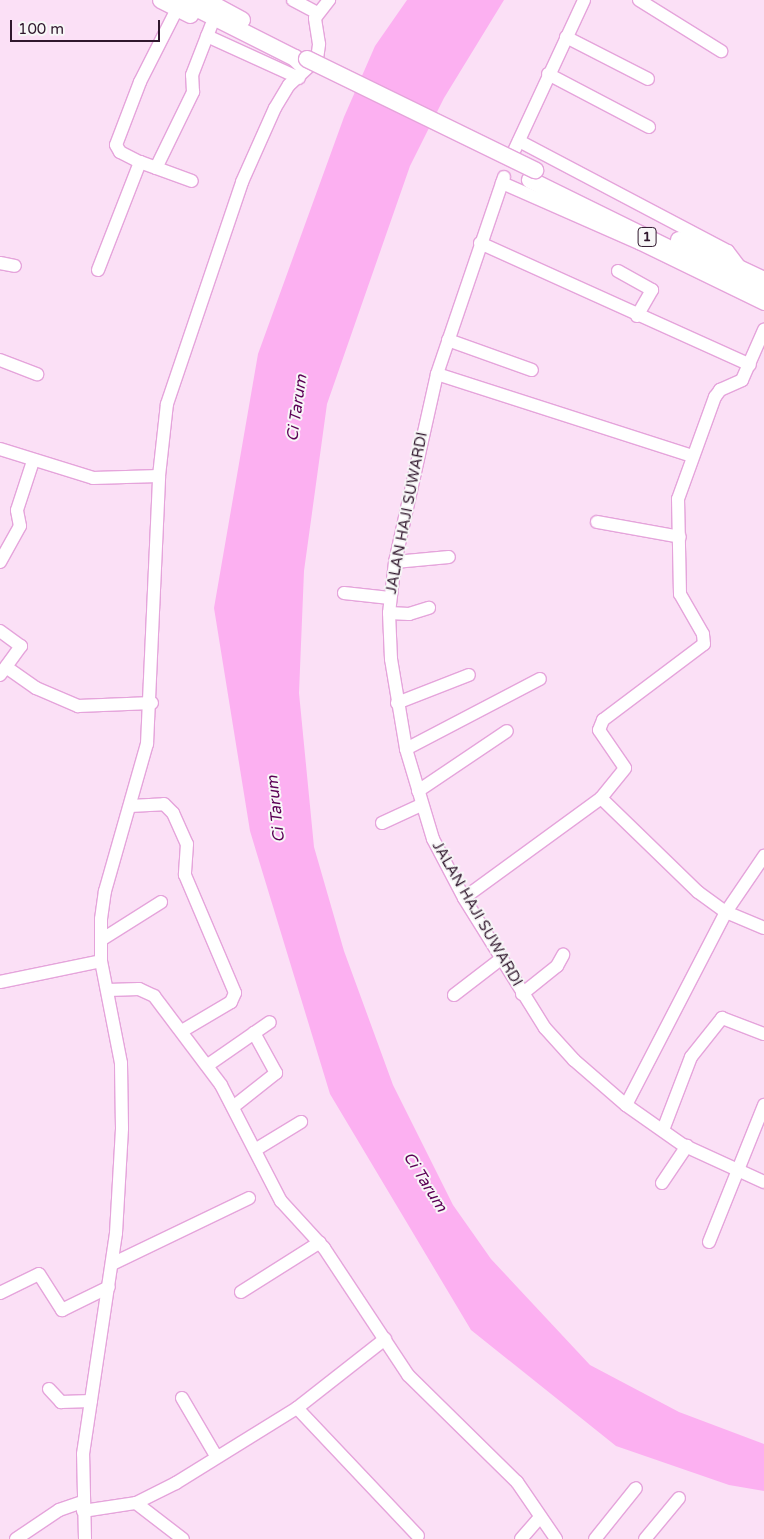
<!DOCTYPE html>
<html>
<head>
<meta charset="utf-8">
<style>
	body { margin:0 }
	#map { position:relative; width:764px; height:1539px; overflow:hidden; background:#fbe0f6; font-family:"Varela Round",sans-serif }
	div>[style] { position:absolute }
	.water>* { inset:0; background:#fcb0f1 }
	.roads { filter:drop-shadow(1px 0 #e5a4db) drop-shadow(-1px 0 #e5a4db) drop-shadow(0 1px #e5a4db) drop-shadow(0 -1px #e5a4db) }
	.minor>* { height:12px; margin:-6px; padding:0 6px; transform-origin:6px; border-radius:6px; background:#fff }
	.major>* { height:16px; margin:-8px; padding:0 8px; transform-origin:8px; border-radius:8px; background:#fff }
	.bridges { filter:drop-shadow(1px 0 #e5a4db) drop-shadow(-1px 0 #e5a4db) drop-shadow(0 1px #e5a4db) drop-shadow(0 -1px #e5a4db) }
	.major-bridge>* { height:16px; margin:-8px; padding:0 8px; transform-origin:8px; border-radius:8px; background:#fff }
	span { translate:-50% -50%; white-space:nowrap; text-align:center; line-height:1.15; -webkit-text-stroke:4px #f7f7f7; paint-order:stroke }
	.shield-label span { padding:1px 4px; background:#f7f7f7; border:1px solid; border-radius:4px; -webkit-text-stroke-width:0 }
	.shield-label { font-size:14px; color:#30172d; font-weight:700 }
	.street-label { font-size:15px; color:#30172d }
	.water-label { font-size:16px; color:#5c0056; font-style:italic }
	.scale { position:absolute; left:10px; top:20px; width:150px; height:22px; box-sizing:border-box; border:2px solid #30172d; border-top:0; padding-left:6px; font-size:15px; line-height:18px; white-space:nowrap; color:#30172d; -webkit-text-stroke:4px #f7f7f7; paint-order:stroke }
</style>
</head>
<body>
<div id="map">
	<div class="water">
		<i style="clip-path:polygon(407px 0,504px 0,444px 98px,410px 166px,327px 404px,304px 571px,299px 693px,314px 847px,344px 951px,393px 1085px,453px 1205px,491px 1259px,590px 1365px,679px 1412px,764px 1444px,764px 1491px,729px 1485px,616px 1446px,471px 1330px,330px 1094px,250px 831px,214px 608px,258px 354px,344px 117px,375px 46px)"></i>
	</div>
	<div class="roads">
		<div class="minor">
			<i style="left:293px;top:0;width:27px;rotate:28deg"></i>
			<i style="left:639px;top:0;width:97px;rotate:31.9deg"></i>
			<i style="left:177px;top:9px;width:82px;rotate:116.9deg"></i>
			<i style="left:140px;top:82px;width:67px;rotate:110.9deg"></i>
			<i style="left:116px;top:145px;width:8px;rotate:60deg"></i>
			<i style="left:120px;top:152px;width:22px;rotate:27deg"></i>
			<i style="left:140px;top:162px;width:55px;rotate:20.1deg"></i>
			<i style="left:207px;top:36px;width:101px;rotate:24.5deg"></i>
			<i style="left:566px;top:37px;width:92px;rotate:27.1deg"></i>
			<i style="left:548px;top:74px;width:114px;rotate:27.7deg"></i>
			<i style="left:519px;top:141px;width:236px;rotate:27.8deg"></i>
			<i style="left:728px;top:251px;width:21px;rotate:53deg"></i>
			<i style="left:514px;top:151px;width:166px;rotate:-65.1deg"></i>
			<i style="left:156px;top:168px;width:85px;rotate:-64deg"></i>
			<i style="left:193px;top:92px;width:17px;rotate:-93deg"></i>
			<i style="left:192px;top:75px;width:53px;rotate:-68.8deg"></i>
			<i style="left:504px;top:177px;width:208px;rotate:108.8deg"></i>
			<i style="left:437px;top:374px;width:193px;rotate:102.6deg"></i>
			<i style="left:395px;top:562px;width:51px;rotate:96.7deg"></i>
			<i style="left:389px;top:613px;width:46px;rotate:87.5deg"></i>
			<i style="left:391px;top:659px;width:91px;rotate:80.5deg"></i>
			<i style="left:406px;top:749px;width:94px;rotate:73.3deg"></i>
			<i style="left:433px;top:839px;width:67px;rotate:62.3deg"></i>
			<i style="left:464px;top:898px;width:153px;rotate:58.1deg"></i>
			<i style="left:545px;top:1028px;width:43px;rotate:47.8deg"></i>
			<i style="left:574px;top:1060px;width:69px;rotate:40.9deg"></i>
			<i style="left:626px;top:1105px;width:70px;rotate:35.1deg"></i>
			<i style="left:683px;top:1145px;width:89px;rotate:24.6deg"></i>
			<i style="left:502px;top:183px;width:150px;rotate:23.7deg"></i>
			<i style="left:639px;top:243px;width:139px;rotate:26deg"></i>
			<i style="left:480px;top:243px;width:296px;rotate:24.3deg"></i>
			<i style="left:0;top:263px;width:15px;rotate:11deg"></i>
			<i style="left:98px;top:270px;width:116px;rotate:-68.7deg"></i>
			<i style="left:618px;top:271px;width:39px;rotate:29deg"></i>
			<i style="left:652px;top:290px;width:30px;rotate:120deg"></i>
			<i style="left:448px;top:340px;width:89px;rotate:19.7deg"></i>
			<i style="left:0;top:360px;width:40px;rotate:21deg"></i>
			<i style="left:437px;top:374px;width:268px;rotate:17.8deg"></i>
			<i style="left:0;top:449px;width:97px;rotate:17.3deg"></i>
			<i style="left:93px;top:478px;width:66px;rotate:-1.7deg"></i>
			<i style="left:597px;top:522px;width:84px;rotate:10.2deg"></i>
			<i style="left:0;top:562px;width:41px;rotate:-60.9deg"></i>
			<i style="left:20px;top:526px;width:16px;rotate:-101deg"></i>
			<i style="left:17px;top:510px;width:52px;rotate:-71.9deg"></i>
			<i style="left:395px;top:562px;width:54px;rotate:-5.3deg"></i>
			<i style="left:344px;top:593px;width:46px;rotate:6.2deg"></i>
			<i style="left:389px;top:613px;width:20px;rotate:3deg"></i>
			<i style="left:409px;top:614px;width:21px;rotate:-17deg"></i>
			<i style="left:0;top:631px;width:26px;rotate:36deg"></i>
			<i style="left:21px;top:646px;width:26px;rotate:126deg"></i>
			<i style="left:0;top:675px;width:10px;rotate:-53deg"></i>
			<i style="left:6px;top:667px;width:37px;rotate:35deg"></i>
			<i style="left:36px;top:688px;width:46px;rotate:23.2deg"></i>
			<i style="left:78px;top:706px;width:74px;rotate:-2.3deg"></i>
			<i style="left:397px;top:703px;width:77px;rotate:-21.3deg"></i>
			<i style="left:406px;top:749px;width:151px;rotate:-27.6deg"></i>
			<i style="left:418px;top:791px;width:107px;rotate:-34deg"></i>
			<i style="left:601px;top:798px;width:135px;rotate:44.1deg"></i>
			<i style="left:698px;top:892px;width:34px;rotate:36deg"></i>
			<i style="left:726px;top:912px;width:41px;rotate:22.8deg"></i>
			<i style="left:130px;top:806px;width:34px;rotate:-3deg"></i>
			<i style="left:164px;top:804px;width:13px;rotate:45deg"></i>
			<i style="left:173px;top:813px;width:34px;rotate:66deg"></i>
			<i style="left:187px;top:844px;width:31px;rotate:94deg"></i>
			<i style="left:185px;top:875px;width:128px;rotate:67deg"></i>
			<i style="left:235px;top:993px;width:10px;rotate:114deg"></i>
			<i style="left:231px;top:1002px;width:57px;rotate:149.4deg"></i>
			<i style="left:382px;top:823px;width:43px;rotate:-24.8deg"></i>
			<i style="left:464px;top:898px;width:170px;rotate:-36.1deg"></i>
			<i style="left:601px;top:798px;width:38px;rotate:-51deg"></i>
			<i style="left:625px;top:768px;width:46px;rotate:-124.4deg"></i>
			<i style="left:599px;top:730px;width:11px;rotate:-68deg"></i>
			<i style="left:603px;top:720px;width:126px;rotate:-37deg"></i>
			<i style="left:704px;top:644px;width:10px;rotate:-96deg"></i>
			<i style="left:703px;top:634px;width:46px;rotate:-119.9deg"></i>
			<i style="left:680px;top:594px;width:95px;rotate:-91.2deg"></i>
			<i style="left:678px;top:499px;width:109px;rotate:-70.1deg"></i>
			<i style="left:715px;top:397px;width:9px;rotate:-54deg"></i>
			<i style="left:720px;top:390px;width:24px;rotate:-24deg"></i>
			<i style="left:742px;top:380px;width:55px;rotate:-66.3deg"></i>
			<i style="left:101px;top:940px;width:71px;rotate:-32.3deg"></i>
			<i style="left:0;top:982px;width:103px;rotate:-11.7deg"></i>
			<i style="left:108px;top:990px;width:31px;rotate:-2deg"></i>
			<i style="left:139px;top:989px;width:17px;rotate:25deg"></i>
			<i style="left:154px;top:996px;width:111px;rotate:53deg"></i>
			<i style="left:221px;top:1085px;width:131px;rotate:62.7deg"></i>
			<i style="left:281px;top:1201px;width:64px;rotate:47.5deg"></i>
			<i style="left:324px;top:1248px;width:152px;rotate:56.5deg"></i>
			<i style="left:408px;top:1375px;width:153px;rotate:44.5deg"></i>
			<i style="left:517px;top:1482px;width:69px;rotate:55.6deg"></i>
			<i style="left:522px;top:994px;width:45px;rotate:-38.7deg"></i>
			<i style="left:557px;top:966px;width:13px;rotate:-61deg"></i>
			<i style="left:454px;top:995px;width:59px;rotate:-37.5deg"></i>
			<i style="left:208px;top:1065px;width:75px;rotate:-34.7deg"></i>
			<i style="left:626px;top:1105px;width:217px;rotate:-62.6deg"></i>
			<i style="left:726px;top:912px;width:68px;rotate:-55.8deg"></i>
			<i style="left:233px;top:1107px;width:55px;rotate:-38.3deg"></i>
			<i style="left:276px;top:1073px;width:46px;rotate:-118.8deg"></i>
			<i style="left:663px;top:1130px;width:78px;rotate:-69deg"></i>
			<i style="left:691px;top:1057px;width:50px;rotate:-51.5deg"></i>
			<i style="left:722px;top:1018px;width:45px;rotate:20.9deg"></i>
			<i style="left:255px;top:1150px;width:54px;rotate:-31.3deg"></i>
			<i style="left:662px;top:1183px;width:45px;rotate:-56deg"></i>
			<i style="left:709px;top:1242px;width:148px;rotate:-68.1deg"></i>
			<i style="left:112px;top:1264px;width:152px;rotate:-25.7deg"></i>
			<i style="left:241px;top:1292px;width:93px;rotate:-32.3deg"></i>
			<i style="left:0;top:1293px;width:43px;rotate:-26deg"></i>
			<i style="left:39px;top:1274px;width:43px;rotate:57.4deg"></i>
			<i style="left:62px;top:1310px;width:52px;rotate:-26.1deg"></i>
			<i style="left:49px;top:1389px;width:18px;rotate:47deg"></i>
			<i style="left:61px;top:1402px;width:30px;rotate:-2deg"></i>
			<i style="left:182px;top:1398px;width:67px;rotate:59.6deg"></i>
			<i style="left:297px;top:1408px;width:176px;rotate:46.6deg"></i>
			<i style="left:136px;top:1503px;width:59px;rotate:37.5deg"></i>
			<i style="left:83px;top:1511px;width:54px;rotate:-8.6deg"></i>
			<i style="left:136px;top:1503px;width:45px;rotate:-26.6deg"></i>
			<i style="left:176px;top:1483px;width:142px;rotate:-31.8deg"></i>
			<i style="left:297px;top:1408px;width:112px;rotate:-38.1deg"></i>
			<i style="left:16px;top:1539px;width:52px;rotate:-34deg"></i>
			<i style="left:59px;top:1510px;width:24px;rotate:-19deg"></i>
			<i style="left:85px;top:1539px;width:85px;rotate:-91.3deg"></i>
			<i style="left:83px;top:1454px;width:223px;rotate:-81.5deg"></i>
			<i style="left:116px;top:1233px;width:105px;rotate:-86.7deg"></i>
			<i style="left:122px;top:1128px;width:65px;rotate:-90.9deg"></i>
			<i style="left:121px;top:1063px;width:104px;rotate:-101.1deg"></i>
			<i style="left:101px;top:961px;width:42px;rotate:-90deg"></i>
			<i style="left:101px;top:919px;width:28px;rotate:-82deg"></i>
			<i style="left:105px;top:891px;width:153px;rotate:-74.1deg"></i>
			<i style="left:147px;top:744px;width:268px;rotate:-87.4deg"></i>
			<i style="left:159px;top:476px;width:72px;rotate:-83.7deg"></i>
			<i style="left:167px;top:404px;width:234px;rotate:-71.3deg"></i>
			<i style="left:242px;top:182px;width:81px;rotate:-66deg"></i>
			<i style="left:275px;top:108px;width:27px;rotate:-59deg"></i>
			<i style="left:289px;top:85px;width:38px;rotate:-43deg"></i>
			<i style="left:317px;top:59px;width:15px;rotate:-82deg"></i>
			<i style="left:319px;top:44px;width:26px;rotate:-99deg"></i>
			<i style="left:315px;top:18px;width:23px;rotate:-52deg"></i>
			<i style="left:521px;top:1539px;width:28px;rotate:-49deg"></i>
			<i style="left:595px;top:1539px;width:65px;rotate:-51.2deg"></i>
			<i style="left:645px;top:1539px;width:53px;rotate:-50.3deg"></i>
		</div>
		<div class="major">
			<i style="left:161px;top:0;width:33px;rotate:27deg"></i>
			<i style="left:180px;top:0;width:129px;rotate:26.8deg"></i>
			<i style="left:295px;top:58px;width:13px;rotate:45deg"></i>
			<i style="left:205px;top:0;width:42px;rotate:28.4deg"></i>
			<i style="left:530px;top:180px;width:261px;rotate:26.2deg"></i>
			<i style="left:679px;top:240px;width:94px;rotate:25.2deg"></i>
		</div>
	</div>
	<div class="bridges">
		<div class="major-bridge">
			<i style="left:307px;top:59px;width:254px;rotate:26deg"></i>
		</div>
	</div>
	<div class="shield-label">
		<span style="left:647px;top:237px">1</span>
	</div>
	<div class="street-label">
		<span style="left:407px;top:513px;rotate:-79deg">JALAN HAJI SUWARDI</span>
		<span style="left:477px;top:914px;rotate:60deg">JALAN HAJI SUWARDI</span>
	</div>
	<div class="water-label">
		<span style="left:297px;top:408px;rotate:-82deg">Ci Tarum</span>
		<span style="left:276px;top:809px;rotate:-96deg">Ci Tarum</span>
		<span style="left:425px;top:1182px;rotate:58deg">Ci Tarum</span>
	</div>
	<div class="scale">100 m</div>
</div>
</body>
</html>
